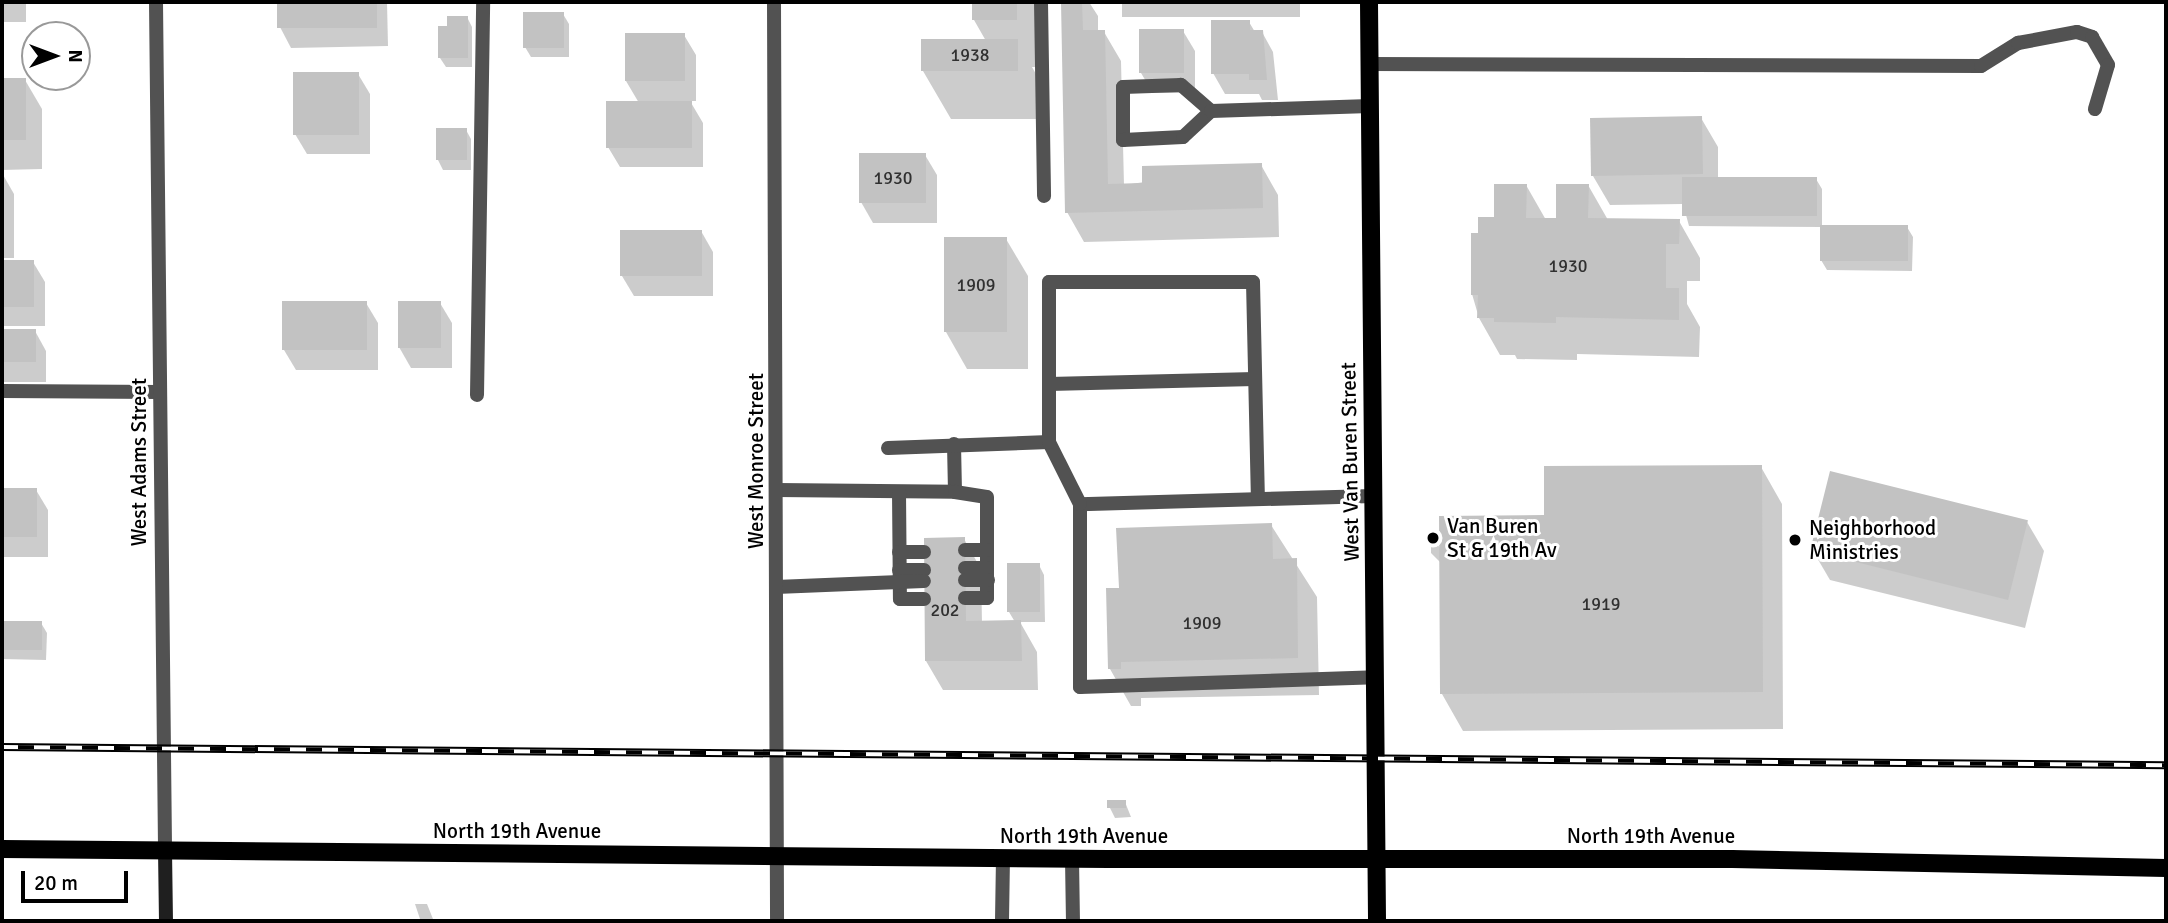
<!DOCTYPE html>
<html>
<head>
<meta charset="utf-8">
<style>
	body { margin:0 }
	#map { position:relative; width:2168px; height:923px; overflow:hidden; background:#fff; font-family:Signika,sans-serif }
	div>[style] { position:absolute }
	.shadow>* { inset:0; background:#0003; transform-origin:0 0 }
	.building>* { inset:0; background:#c2c2c2; transform-origin:0 0 }
	.service>* { height:14px; margin:-7px; padding:0 7px; transform-origin:7px; border-radius:7px; background:#525252 }
	.minor>* { height:14px; margin:-7px; padding:0 7px; transform-origin:7px; border-radius:7px; background:#525252 }
	.tertiary>* { height:14px; margin:-7px; padding:0 7px; transform-origin:7px; border-radius:7px; background:#525252 }
	.secondary>* { height:14px; margin:-7px; padding:0 7px; transform-origin:7px; border-radius:7px; background:#1f1f1f }
	.primary>* { height:18px; margin:-9px; padding:0 9px; transform-origin:9px; border-radius:9px; background:#000 }
	.rail>* { height:8px; margin-top:-4px; transform-origin:0; background:repeating-linear-gradient(90deg,#fff 0 16px,#000 0 32px); box-sizing:border-box; border-block:2px solid #000 }
	.dots>* { width:19px; height:19px; translate:-50% -50%; box-sizing:border-box; border:4px solid #fff; border-radius:50% }
	span { translate:-50% -50%; white-space:nowrap; text-align:center; line-height:1.15; -webkit-text-stroke:6px #fff; paint-order:stroke }
	.number-label { font-size:18px; color:#303030 }
	.number-label span { -webkit-text-stroke-width:0 }
	.street-label { font-size:21px; color:#000 }
	.poi-label { font-size:21px; color:#000 }
	.left { translate:0 -50%; text-align:left }
	.frame { position:absolute; inset:0; border:4px solid #000; pointer-events:none }
	.north { position:absolute; left:21px; top:21px; width:70px; height:70px; box-sizing:border-box; background:#fff; border:2px solid #999; border-radius:50%; rotate:90deg; font-size:19px; font-weight:700; line-height:28px; text-align:center; color:#000 }
	.north::after { content:''; display:block; margin:auto; width:24px; height:32px; background:#000; clip-path:polygon(50% 0,100% 100%,50% 72%,0 100%) }
	.scale { position:absolute; left:21px; top:871px; width:107px; height:32px; box-sizing:border-box; border:4px solid #000; border-top:0; padding-left:9px; font-size:21px; line-height:24px; white-space:nowrap; color:#000; -webkit-text-stroke:5px #fff; paint-order:stroke }
</style>
</head>
<body>
<div id="map">
	<div class="shadow">
		<i style="left:2px;top:2px;width:24px;height:20px"></i>
		<i style="clip-path:polygon(279px 2px,387px 2px,388px 46px,291px 48px,280px 27px)"></i>
		<i style="clip-path:polygon(974px 2px,1043px 2px,1043px 67px,1032px 67px,1044px 88px,1044px 119px,951px 119px,923px 71px,986px 41px,974px 20px)"></i>
		<i style="clip-path:polygon(1062px 2px,1089px 2px,1098px 16px,1098px 32px,1104px 32px,1121px 61px,1124px 185px,1261px 165px,1278px 195px,1279px 237px,1084px 242px,1067px 212px)"></i>
		<i style="left:1122px;top:2px;width:178px;height:15px"></i>
		<i style="clip-path:polygon(563px 14px,569px 24px,569px 57px,531px 57px,525px 47px)"></i>
		<i style="clip-path:polygon(467px 17px,472px 27px,472px 67px,446px 67px,440px 58px,449px 28px)"></i>
		<i style="clip-path:polygon(1249px 22px,1255px 32px,1262px 32px,1273px 52px,1278px 100px,1262px 100px,1259px 94px,1225px 94px,1213px 73px)"></i>
		<i style="clip-path:polygon(1183px 31px,1195px 51px,1195px 93px,1153px 93px,1141px 73px)"></i>
		<i style="clip-path:polygon(684px 35px,696px 55px,696px 101px,690px 101px,703px 123px,703px 167px,620px 167px,608px 147px,639px 103px,626px 81px)"></i>
		<i style="clip-path:polygon(358px 74px,370px 94px,370px 154px,307px 154px,295px 134px)"></i>
		<i style="clip-path:polygon(2px 80px,25px 80px,42px 109px,42px 169px,2px 170px)"></i>
		<i style="clip-path:polygon(1701px 118px,1718px 147px,1718px 179px,1816px 179px,1822px 189px,1822px 226px,1907px 227px,1913px 237px,1912px 271px,1827px 270px,1821px 260px,1821px 227px,1689px 226px,1683px 204px,1610px 205px,1593px 176px)"></i>
		<i style="clip-path:polygon(466px 130px,471px 139px,471px 170px,443px 170px,438px 160px)"></i>
		<i style="clip-path:polygon(925px 155px,937px 175px,937px 223px,873px 223px,861px 202px)"></i>
		<i style="clip-path:polygon(2px 173px,14px 194px,14px 258px,2px 258px)"></i>
		<i style="clip-path:polygon(1526px 185px,1546px 220px,1557px 220px,1588px 185px,1608px 220px,1679px 221px,1700px 258px,1700px 281px,1687px 281px,1687px 304px,1700px 327px,1699px 357px,1577px 354px,1577px 360px,1517px 359px,1515px 355px,1500px 355px,1479px 318px,1472px 294px,1480px 234px)"></i>
		<i style="clip-path:polygon(701px 231px,713px 252px,713px 296px,634px 296px,622px 276px)"></i>
		<i style="clip-path:polygon(1006px 239px,1028px 276px,1028px 369px,967px 369px,946px 332px)"></i>
		<i style="clip-path:polygon(2px 262px,33px 262px,45px 282px,45px 326px,2px 326px)"></i>
		<i style="clip-path:polygon(366px 303px,378px 323px,378px 370px,296px 370px,284px 350px)"></i>
		<i style="clip-path:polygon(440px 303px,452px 323px,452px 368px,411px 368px,399px 347px)"></i>
		<i style="clip-path:polygon(2px 331px,35px 331px,46px 351px,46px 382px,2px 382px)"></i>
		<i style="clip-path:polygon(1761px 467px,1782px 504px,1783px 729px,1463px 731px,1442px 694px,1441px 563px,1431px 553px,1431px 537px,1441px 549px)"></i>
		<i style="clip-path:polygon(2px 490px,36px 490px,48px 510px,48px 557px,2px 557px)"></i>
		<i style="clip-path:polygon(2027px 522px,2044px 551px,2025px 628px,1830px 580px,1813px 551px)"></i>
		<i style="clip-path:polygon(1271px 525px,1317px 597px,1319px 695px,1141px 698px,1141px 706px,1131px 706px,1110px 669px)"></i>
		<i style="clip-path:polygon(964px 539px,981px 569px,982px 623px,1015px 622px,1009px 612px,1039px 565px,1044px 575px,1045px 622px,1020px 622px,1037px 652px,1038px 690px,943px 690px,926px 661px)"></i>
		<i style="clip-path:polygon(2px 622px,41px 623px,47px 633px,46px 660px,2px 659px)"></i>
		<i style="clip-path:polygon(1125px 802px,1131px 817px,1115px 818px,1110px 808px)"></i>
		<i style="clip-path:polygon(415px 904px,427px 904px,433px 919px,420px 919px)"></i>
	</div>
	<div class="building">
		<i style="left:277px;top:2px;width:100px;height:26px"></i>
		<i style="left:972px;top:2px;width:45px;height:18px"></i>
		<i style="clip-path:polygon(1061px 2px,1082px 2px,1083px 30px,1105px 30px,1108px 184px,1142px 183px,1142px 166px,1262px 163px,1263px 208px,1065px 213px)"></i>
		<i style="left:523px;top:12px;width:41px;height:36px"></i>
		<i style="clip-path:polygon(447px 16px,468px 16px,468px 58px,438px 58px,438px 26px,447px 26px)"></i>
		<i style="clip-path:polygon(1211px 20px,1250px 20px,1250px 30px,1263px 30px,1267px 80px,1249px 80px,1249px 74px,1211px 74px)"></i>
		<i style="left:1139px;top:29px;width:45px;height:44px"></i>
		<i style="left:625px;top:33px;width:60px;height:48px"></i>
		<i style="left:921px;top:39px;width:97px;height:32px"></i>
		<i style="left:293px;top:72px;width:66px;height:63px"></i>
		<i style="left:2px;top:78px;width:24px;height:62px"></i>
		<i style="left:606px;top:101px;width:86px;height:47px"></i>
		<i style="left:1702px;top:116px;width:58px;height:112px;rotate:89deg"></i>
		<i style="left:436px;top:128px;width:31px;height:32px"></i>
		<i style="left:859px;top:153px;width:67px;height:50px"></i>
		<i style="left:1682px;top:177px;width:135px;height:39px"></i>
		<i style="clip-path:polygon(1494px 184px,1527px 184px,1526px 218px,1556px 218px,1556px 184px,1589px 184px,1588px 218px,1680px 219px,1679px 244px,1666px 244px,1666px 288px,1679px 288px,1679px 320px,1556px 317px,1556px 323px,1494px 322px,1494px 318px,1477px 318px,1478px 295px,1471px 295px,1471px 233px,1478px 233px,1478px 217px,1494px 217px)"></i>
		<i style="left:1820px;top:225px;width:88px;height:36px"></i>
		<i style="left:620px;top:230px;width:82px;height:46px"></i>
		<i style="left:944px;top:237px;width:63px;height:95px"></i>
		<i style="left:2px;top:260px;width:32px;height:47px"></i>
		<i style="left:282px;top:301px;width:85px;height:49px"></i>
		<i style="left:398px;top:301px;width:43px;height:47px"></i>
		<i style="left:2px;top:329px;width:34px;height:33px"></i>
		<i style="clip-path:polygon(1762px 465px,1763px 692px,1440px 694px,1439px 516px,1544px 515px,1544px 466px)"></i>
		<i style="left:1830px;top:471px;width:204px;height:82px;rotate:14deg"></i>
		<i style="left:2px;top:488px;width:35px;height:49px"></i>
		<i style="clip-path:polygon(1272px 523px,1273px 559px,1297px 558px,1298px 658px,1121px 662px,1121px 669px,1108px 669px,1106px 588px,1119px 588px,1116px 528px)"></i>
		<i style="clip-path:polygon(965px 537px,966px 621px,1021px 620px,1022px 661px,925px 661px,924px 538px)"></i>
		<i style="left:1040px;top:563px;width:49px;height:33px;rotate:90deg"></i>
		<i style="left:2px;top:621px;width:40px;height:29px"></i>
		<i style="left:1107px;top:800px;width:19px;height:8px"></i>
	</div>
	<div class="service">
		<i style="left:1041px;top:2px;width:194px;rotate:89.1deg"></i>
		<i style="left:1369px;top:64px;width:612px;rotate:0.19deg"></i>
		<i style="left:1981px;top:66px;width:44px;rotate:-31.9deg"></i>
		<i style="left:2018px;top:43px;width:60px;rotate:-10.6deg"></i>
		<i style="left:2077px;top:32px;width:16px;rotate:18deg"></i>
		<i style="left:2092px;top:37px;width:32px;rotate:60deg"></i>
		<i style="left:2108px;top:65px;width:46px;rotate:106.5deg"></i>
		<i style="left:1211px;top:111px;width:40px;rotate:-139deg"></i>
		<i style="left:1181px;top:85px;width:58px;rotate:178deg"></i>
		<i style="left:1123px;top:87px;width:53px;rotate:90deg"></i>
		<i style="left:1123px;top:140px;width:60px;rotate:-2.9deg"></i>
		<i style="left:1183px;top:137px;width:38px;rotate:-43deg"></i>
		<i style="left:1211px;top:111px;width:159px;rotate:-1.8deg"></i>
		<i style="left:1049px;top:384px;width:206px;rotate:-1.4deg"></i>
		<i style="left:2px;top:391px;width:157px;rotate:0.4deg"></i>
		<i style="left:477px;top:395px;width:393px;rotate:-89.1deg"></i>
		<i style="left:954px;top:444px;width:48px;rotate:88.8deg"></i>
		<i style="left:888px;top:448px;width:161px;rotate:-2.1deg"></i>
		<i style="left:777px;top:490px;width:178px;rotate:0.6deg"></i>
		<i style="left:955px;top:492px;width:32px;rotate:9deg"></i>
		<i style="left:987px;top:497px;width:101px;rotate:90deg"></i>
		<i style="left:987px;top:598px;width:22px;rotate:180deg"></i>
		<i style="left:899px;top:492px;width:107px;rotate:89.5deg"></i>
		<i style="left:900px;top:599px;width:24px"></i>
		<i style="left:1373px;top:496px;width:293px;rotate:178.4deg"></i>
		<i style="left:1080px;top:504px;width:183px;rotate:90deg"></i>
		<i style="left:1080px;top:687px;width:295px;rotate:-1.9deg"></i>
		<i style="left:1080px;top:504px;width:69px;rotate:-116.6deg"></i>
		<i style="left:1049px;top:442px;width:160px;rotate:-90deg"></i>
		<i style="left:1049px;top:282px;width:204px"></i>
		<i style="left:1253px;top:282px;width:217px;rotate:88.7deg"></i>
		<i style="left:965px;top:550px;width:22px"></i>
		<i style="left:899px;top:552px;width:25px"></i>
		<i style="left:965px;top:568px;width:22px"></i>
		<i style="left:899px;top:570px;width:25px"></i>
		<i style="left:965px;top:580px;width:23px"></i>
		<i style="left:776px;top:587px;width:148px;rotate:-2.3deg"></i>
		<i style="left:1072px;top:859px;width:62px;rotate:89.1deg"></i>
		<i style="left:1002px;top:921px;width:63px;rotate:-89.1deg"></i>
	</div>
	<div class="minor">
		<i style="left:774px;top:2px;width:919px;rotate:89.81deg"></i>
	</div>
	<div class="tertiary">
		<i style="left:156px;top:2px;width:848px;rotate:89.39deg"></i>
	</div>
	<div class="secondary">
		<i style="left:165px;top:850px;width:71px;rotate:89.2deg"></i>
	</div>
	<div class="primary">
		<i style="left:1369px;top:2px;width:919px;rotate:89.5deg"></i>
		<i style="left:2px;top:849px;width:1106px;rotate:0.52deg"></i>
		<i style="left:1108px;top:859px;width:624px"></i>
		<i style="left:1732px;top:859px;width:434px;rotate:1.2deg"></i>
	</div>
	<div class="rail">
		<i style="left:2px;top:747px;width:2164px;rotate:0.48deg"></i>
	</div>
	<div class="dots">
		<i style="left:1433px;top:538px;background:#000"></i>
		<i style="left:1795px;top:540px;background:#000"></i>
	</div>
	<div class="number-label">
		<span style="left:970px;top:55px">1938</span>
		<span style="left:893px;top:178px">1930</span>
		<span style="left:1568px;top:266px">1930</span>
		<span style="left:976px;top:285px">1909</span>
		<span style="left:1601px;top:604px">1919</span>
		<span style="left:945px;top:610px">202</span>
		<span style="left:1202px;top:623px">1909</span>
	</div>
	<div class="street-label">
		<span style="left:756px;top:461px;rotate:-90deg">West Monroe Street</span>
		<span style="left:139px;top:462px;rotate:-90deg">West Adams Street</span>
		<span style="left:1350px;top:462px;rotate:-91deg">West Van Buren Street</span>
		<span style="left:517px;top:831px">North 19th Avenue</span>
		<span style="left:1084px;top:836px">North 19th Avenue</span>
		<span style="left:1651px;top:836px">North 19th Avenue</span>
	</div>
	<div class="poi-label">
		<span class="left" style="left:1447px;top:538px">Van Buren<br>St &amp; 19th Av</span>
		<span class="left" style="left:1809px;top:540px">Neighborhood<br>Ministries</span>
	</div>
	<div class="frame"></div>
	<div class="north">N</div>
	<div class="scale">20 m</div>
</div>
</body>
</html>
